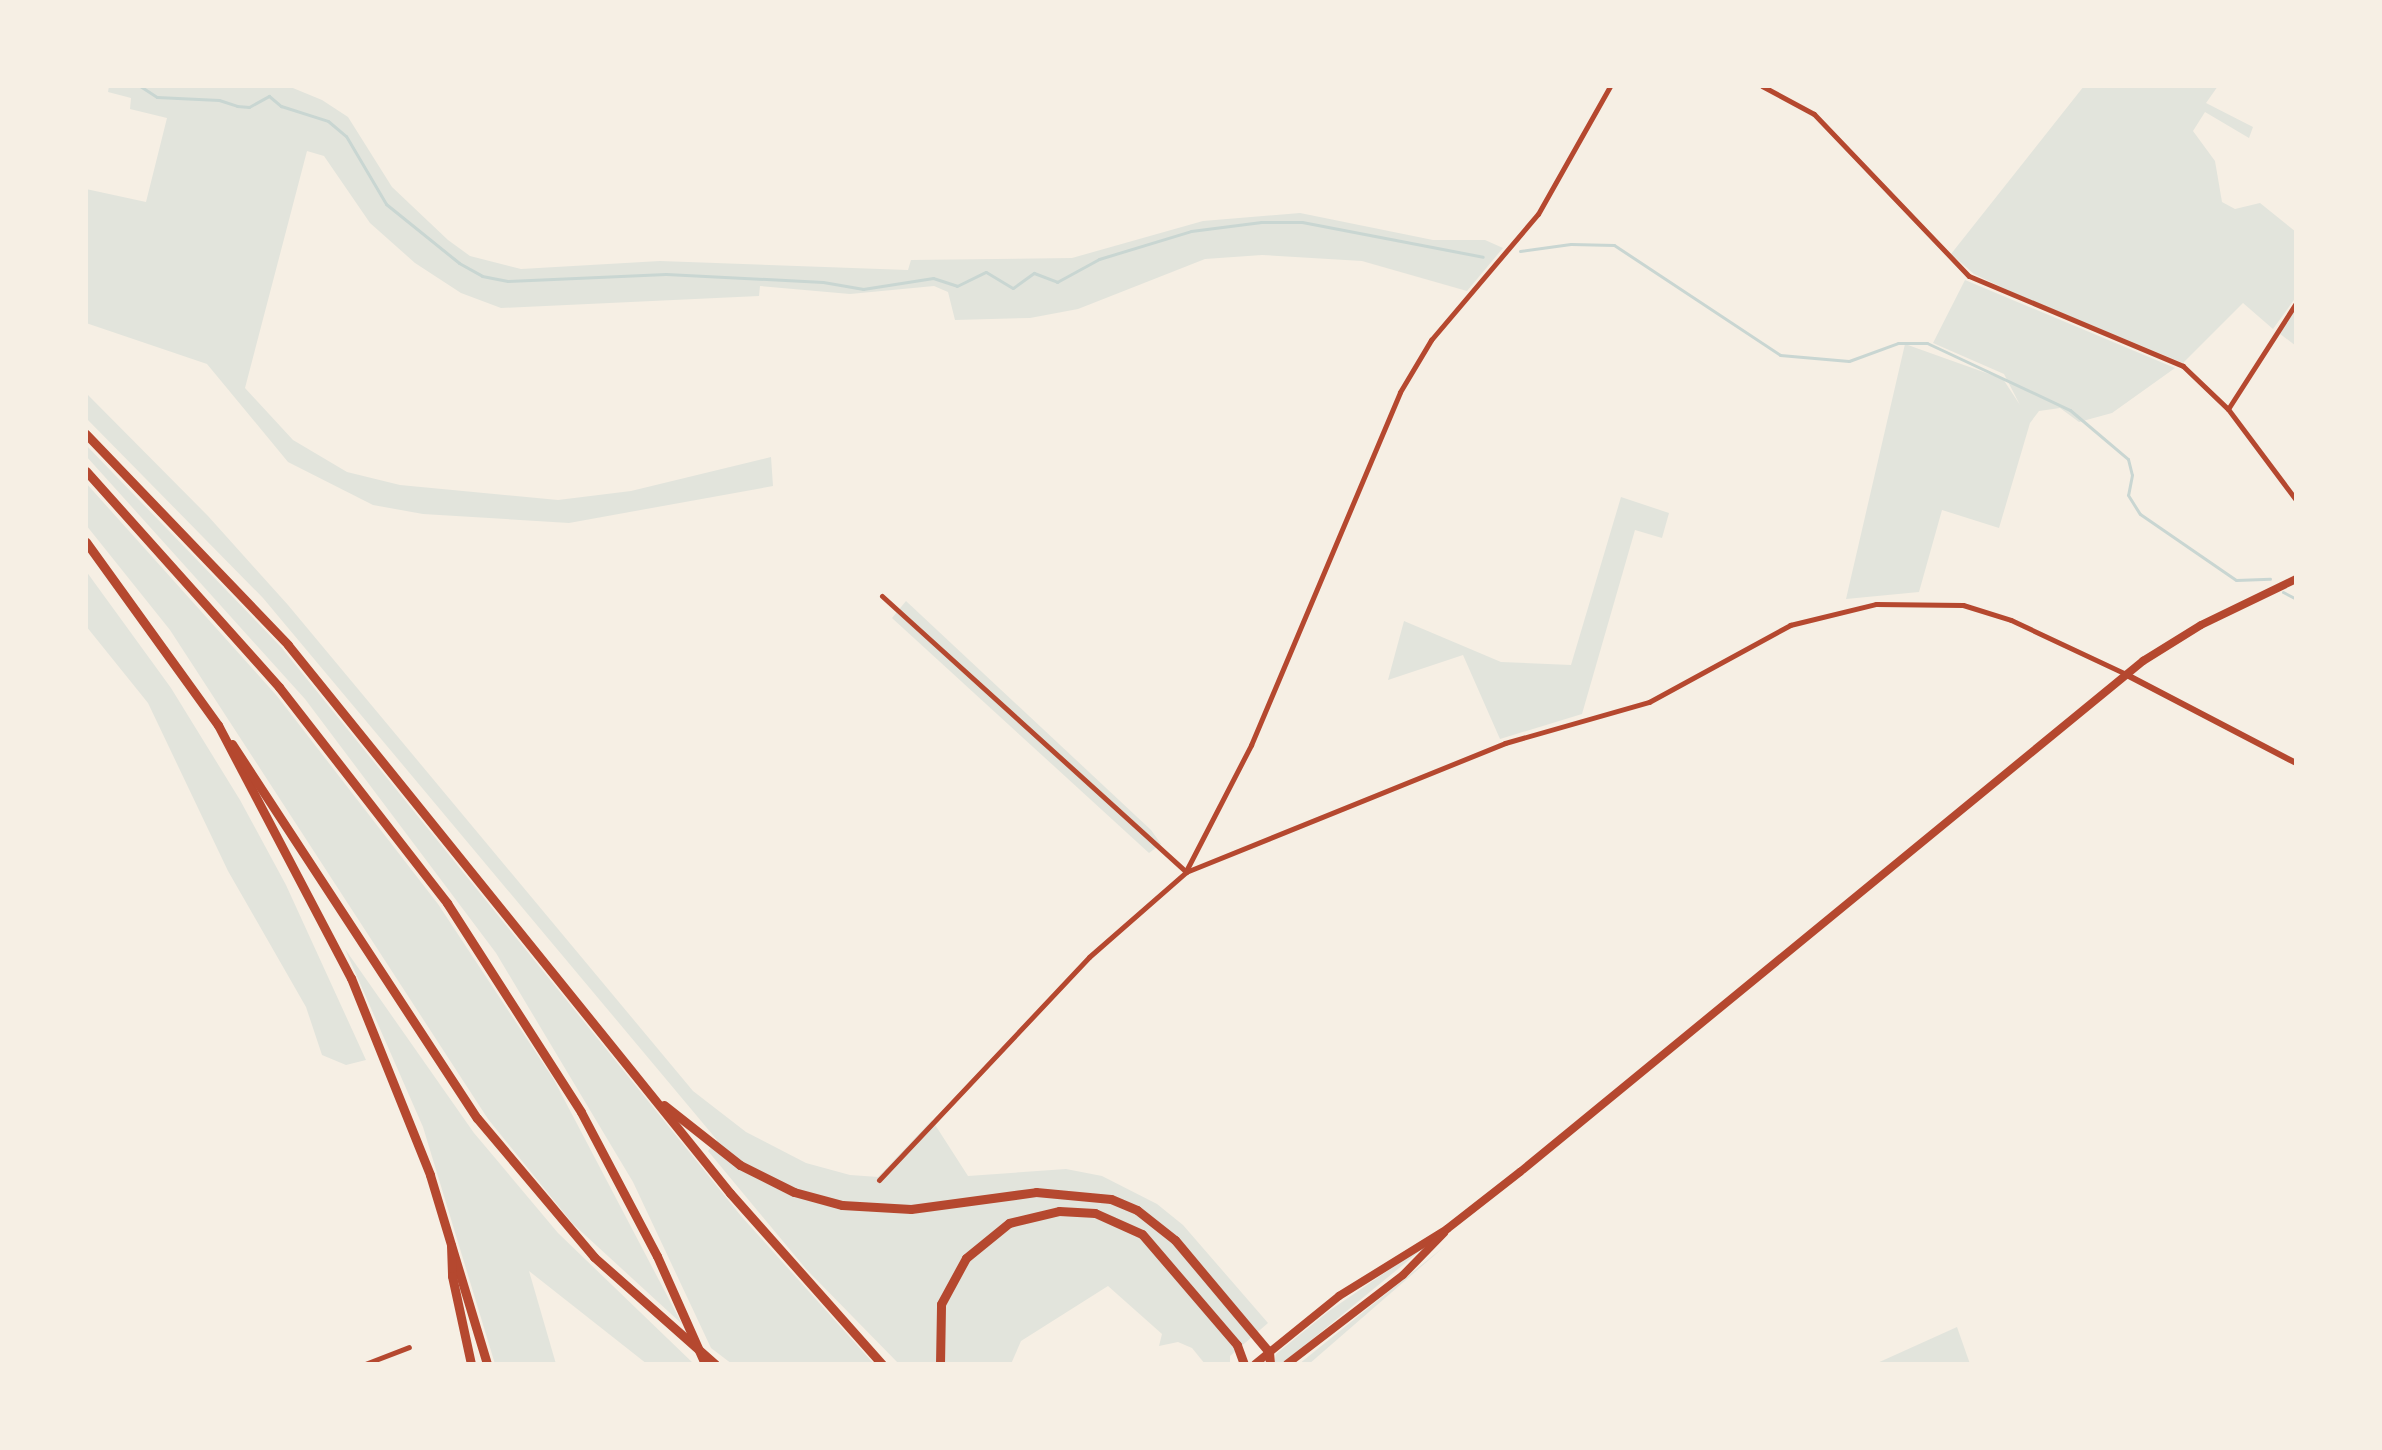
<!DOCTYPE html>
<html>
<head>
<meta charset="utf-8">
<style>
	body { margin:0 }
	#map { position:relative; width:2382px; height:1450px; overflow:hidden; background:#f6efe4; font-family:Figtree,sans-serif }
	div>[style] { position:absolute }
	.green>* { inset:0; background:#e2e4dc }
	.stream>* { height:3px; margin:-1.5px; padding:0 1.5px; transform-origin:1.5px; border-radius:1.5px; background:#c9d6d2 }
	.minor>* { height:5px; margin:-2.5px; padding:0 2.5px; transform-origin:2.5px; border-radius:2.5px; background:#b5482f }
	.tertiary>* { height:6px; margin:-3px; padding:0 3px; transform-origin:3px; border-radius:3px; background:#b5482f }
	.primary>* { height:8px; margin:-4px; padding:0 4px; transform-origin:4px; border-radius:4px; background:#b5482f }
	.motorway>* { height:9px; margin:-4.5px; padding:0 4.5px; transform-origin:4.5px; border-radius:4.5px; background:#b5482f }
	span { translate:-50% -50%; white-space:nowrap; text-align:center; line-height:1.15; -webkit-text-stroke:6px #f6efe4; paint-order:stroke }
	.frame { position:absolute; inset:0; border:88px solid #f6efe4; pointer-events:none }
</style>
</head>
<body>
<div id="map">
	<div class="green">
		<i style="clip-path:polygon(109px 86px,288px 86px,322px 100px,348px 117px,392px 187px,448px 240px,470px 256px,521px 269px,660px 261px,908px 270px,911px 260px,1072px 258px,1203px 221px,1300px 213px,1433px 240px,1485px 240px,1503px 248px,1467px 291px,1362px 261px,1262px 255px,1205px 259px,1078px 309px,1030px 318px,955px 320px,948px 292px,934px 286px,850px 294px,760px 286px,759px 296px,501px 308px,461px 293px,415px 263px,370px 223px,324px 156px,307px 151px,245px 388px,293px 440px,347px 472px,400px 485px,558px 500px,631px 491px,771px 457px,773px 486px,569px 523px,423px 514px,373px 505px,288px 462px,207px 364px,86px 323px,86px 189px,146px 202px,167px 118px,130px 109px,131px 98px,108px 92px)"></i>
		<i style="clip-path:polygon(2084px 86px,2218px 86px,2206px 103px,2253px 127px,2249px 138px,2205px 112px,2193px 131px,2215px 161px,2222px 202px,2235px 209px,2260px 203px,2296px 232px,2296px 297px,2273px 329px,2243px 303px,2183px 363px,2016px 294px,1974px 274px,1951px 254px)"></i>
		<i style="clip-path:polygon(1965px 280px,2175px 368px,2112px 413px,2079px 422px,2060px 408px,2039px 411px,2030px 423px,1999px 528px,1942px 510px,1919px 592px,1846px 599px,1905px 344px,2003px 379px,2020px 405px,2004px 374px,1933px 343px)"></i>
		<i style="clip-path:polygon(2296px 306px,2296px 346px,2279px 333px)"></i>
		<i style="clip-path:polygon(86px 393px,208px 516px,288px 605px,693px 1091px,746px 1132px,806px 1163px,850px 1175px,878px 1177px,932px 1120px,968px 1176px,1066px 1169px,1102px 1176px,1157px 1204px,1183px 1225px,1268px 1323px,1230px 1356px,1230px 1364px,1205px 1364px,1192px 1348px,1178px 1342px,1159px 1346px,1162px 1334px,1108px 1286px,1021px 1341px,1011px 1364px,899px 1364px,806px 1269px,708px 1151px,717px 1140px,263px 598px,86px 418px)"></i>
		<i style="clip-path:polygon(86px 445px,281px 647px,741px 1216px,874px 1364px,732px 1364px,711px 1348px,633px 1182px,496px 953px,305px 699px,86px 456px)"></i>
		<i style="clip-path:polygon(86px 483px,277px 696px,438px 904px,554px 1080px,682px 1324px,573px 1224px,488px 1119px,170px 630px,86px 525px)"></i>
		<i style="clip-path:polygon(1621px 497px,1669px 513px,1662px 538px,1635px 530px,1582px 714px,1500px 739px,1463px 655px,1388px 680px,1404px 621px,1501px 662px,1571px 665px)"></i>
		<i style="clip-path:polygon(86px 571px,171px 688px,240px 800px,286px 885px,366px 1060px,346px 1065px,322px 1055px,306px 1007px,228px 871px,148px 703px,86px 626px)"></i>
		<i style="clip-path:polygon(906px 601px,1151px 830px,1161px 844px,1149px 853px,892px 618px)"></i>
		<i style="clip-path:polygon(345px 949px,474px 1133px,558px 1233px,694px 1364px,647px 1364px,529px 1271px,556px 1364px,495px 1364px,423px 1127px)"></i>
		<i style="clip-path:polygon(1437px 1237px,1282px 1364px,1274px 1364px,1276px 1354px,1329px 1311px)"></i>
		<i style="clip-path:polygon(1445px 1246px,1309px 1364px,1299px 1364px)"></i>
		<i style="clip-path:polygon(1957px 1327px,1970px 1364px,1875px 1364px)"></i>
	</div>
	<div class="stream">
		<i style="left:140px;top:86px;width:20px;rotate:33deg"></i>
		<i style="left:157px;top:97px;width:62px;rotate:2.8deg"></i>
		<i style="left:219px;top:100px;width:19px;rotate:18deg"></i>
		<i style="left:237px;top:106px;width:12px;rotate:5deg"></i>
		<i style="left:249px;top:107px;width:23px;rotate:-29deg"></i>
		<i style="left:269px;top:96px;width:16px;rotate:40deg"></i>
		<i style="left:281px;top:106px;width:49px;rotate:17.7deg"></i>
		<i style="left:328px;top:121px;width:23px;rotate:40deg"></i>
		<i style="left:346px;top:136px;width:79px;rotate:59.5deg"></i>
		<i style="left:386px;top:204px;width:94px;rotate:38.9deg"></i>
		<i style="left:459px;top:263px;width:26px;rotate:29deg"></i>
		<i style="left:482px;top:276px;width:26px;rotate:11deg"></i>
		<i style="left:508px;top:281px;width:158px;rotate:-2.5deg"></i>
		<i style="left:666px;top:274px;width:157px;rotate:2.9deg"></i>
		<i style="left:823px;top:282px;width:41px;rotate:9.9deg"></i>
		<i style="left:863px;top:289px;width:71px;rotate:-8.9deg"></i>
		<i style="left:933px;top:278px;width:25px;rotate:18deg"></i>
		<i style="left:957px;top:286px;width:32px;rotate:-26deg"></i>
		<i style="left:986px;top:272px;width:31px;rotate:31deg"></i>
		<i style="left:1013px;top:288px;width:26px;rotate:-36deg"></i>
		<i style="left:1034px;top:273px;width:25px;rotate:21deg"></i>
		<i style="left:1057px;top:282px;width:48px;rotate:-28.7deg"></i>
		<i style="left:1099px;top:259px;width:96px;rotate:-16.9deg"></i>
		<i style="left:1191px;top:231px;width:71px;rotate:-7.3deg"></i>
		<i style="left:1261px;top:222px;width:41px"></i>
		<i style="left:1302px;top:222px;width:184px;rotate:10.9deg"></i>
		<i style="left:1520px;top:251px;width:51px;rotate:-7.8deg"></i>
		<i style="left:1571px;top:244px;width:43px;rotate:1.3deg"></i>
		<i style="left:1614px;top:245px;width:199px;rotate:33.5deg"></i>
		<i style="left:1780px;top:355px;width:69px;rotate:5deg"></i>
		<i style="left:1849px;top:361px;width:52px;rotate:-20.2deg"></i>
		<i style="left:1898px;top:343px;width:29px"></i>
		<i style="left:1927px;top:343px;width:158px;rotate:25.1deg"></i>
		<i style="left:2070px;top:410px;width:76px;rotate:40.2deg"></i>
		<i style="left:2128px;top:459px;width:16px;rotate:76deg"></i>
		<i style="left:2132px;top:475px;width:20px;rotate:101deg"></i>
		<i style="left:2128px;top:495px;width:22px;rotate:58deg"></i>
		<i style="left:2140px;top:514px;width:116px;rotate:34.5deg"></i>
		<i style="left:2236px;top:580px;width:34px;rotate:-2deg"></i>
		<i style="left:2283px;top:592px;width:15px;rotate:28deg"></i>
	</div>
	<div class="minor">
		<i style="left:1762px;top:86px;width:59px;rotate:28.3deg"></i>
		<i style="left:1814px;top:114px;width:224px;rotate:46.3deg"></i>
		<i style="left:1969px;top:276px;width:232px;rotate:22.8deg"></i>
		<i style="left:2183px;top:366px;width:62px;rotate:43.7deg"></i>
		<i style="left:2228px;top:409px;width:114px;rotate:53.2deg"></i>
		<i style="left:2228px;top:409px;width:126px;rotate:-57.3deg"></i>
		<i style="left:882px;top:596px;width:411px;rotate:42.2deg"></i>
		<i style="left:1186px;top:871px;width:142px;rotate:-62.7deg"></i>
		<i style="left:1251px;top:745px;width:383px;rotate:-67.1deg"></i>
		<i style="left:1400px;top:392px;width:61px;rotate:-59.2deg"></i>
		<i style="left:1431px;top:340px;width:165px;rotate:-49.7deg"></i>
		<i style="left:1538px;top:214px;width:147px;rotate:-60.6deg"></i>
		<i style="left:879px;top:1180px;width:306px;rotate:-46.7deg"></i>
		<i style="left:1089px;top:957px;width:129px;rotate:-41.2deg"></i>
		<i style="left:1186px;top:872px;width:344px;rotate:-22deg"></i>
		<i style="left:1505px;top:743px;width:150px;rotate:-15.9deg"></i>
		<i style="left:1649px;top:702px;width:161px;rotate:-28.6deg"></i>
		<i style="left:1790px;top:625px;width:89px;rotate:-13.7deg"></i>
		<i style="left:1876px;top:604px;width:87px;rotate:0.7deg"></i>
		<i style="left:1963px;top:605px;width:50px;rotate:17.4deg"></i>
		<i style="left:2011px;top:620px;width:127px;rotate:25.2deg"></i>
		<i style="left:365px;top:1364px;width:47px;rotate:-21.1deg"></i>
	</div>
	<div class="tertiary">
		<i style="left:2127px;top:675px;width:191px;rotate:27.5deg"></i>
	</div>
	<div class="primary">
		<i style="left:1255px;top:1364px;width:108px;rotate:-39deg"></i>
		<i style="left:1339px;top:1296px;width:127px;rotate:-31.8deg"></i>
		<i style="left:1447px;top:1229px;width:93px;rotate:-38deg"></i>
		<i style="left:1520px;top:1172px;width:806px;rotate:-39.36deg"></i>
		<i style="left:2143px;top:661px;width:68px;rotate:-31.8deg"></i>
		<i style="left:2201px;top:625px;width:106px;rotate:-25.8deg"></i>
		<i style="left:1287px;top:1364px;width:146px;rotate:-37.5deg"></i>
		<i style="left:1403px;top:1275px;width:59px;rotate:-45.7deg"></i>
	</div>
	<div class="motorway">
		<i style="left:86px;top:434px;width:292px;rotate:46.2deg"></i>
		<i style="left:288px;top:645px;width:704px;rotate:51.11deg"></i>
		<i style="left:730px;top:1193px;width:229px;rotate:48.4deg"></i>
		<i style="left:86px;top:471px;width:290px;rotate:48.2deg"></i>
		<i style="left:279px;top:687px;width:274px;rotate:52.1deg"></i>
		<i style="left:447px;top:903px;width:248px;rotate:57.3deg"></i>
		<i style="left:581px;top:1112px;width:163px;rotate:62.2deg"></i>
		<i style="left:657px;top:1256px;width:118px;rotate:66deg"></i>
		<i style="left:86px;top:542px;width:226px;rotate:54.2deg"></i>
		<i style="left:218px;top:725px;width:286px;rotate:62.3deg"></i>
		<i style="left:351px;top:978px;width:212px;rotate:68.1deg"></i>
		<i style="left:430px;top:1175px;width:197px;rotate:73.2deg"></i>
		<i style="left:232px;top:744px;width:447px;rotate:56.8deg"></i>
		<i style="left:477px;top:1118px;width:182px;rotate:49.9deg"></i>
		<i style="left:594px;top:1257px;width:162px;rotate:41.5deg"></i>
		<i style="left:664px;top:1105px;width:97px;rotate:38.3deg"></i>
		<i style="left:740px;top:1165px;width:60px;rotate:26.6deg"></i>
		<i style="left:794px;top:1192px;width:50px;rotate:15.2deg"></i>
		<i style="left:842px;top:1205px;width:69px;rotate:3.3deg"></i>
		<i style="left:911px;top:1209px;width:126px;rotate:-7.7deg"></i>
		<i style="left:1036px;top:1192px;width:75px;rotate:5.3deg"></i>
		<i style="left:1111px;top:1199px;width:28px;rotate:23deg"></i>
		<i style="left:1137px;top:1210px;width:48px;rotate:38.3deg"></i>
		<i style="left:1175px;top:1240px;width:146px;rotate:50deg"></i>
		<i style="left:1269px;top:1352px;width:12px;rotate:85deg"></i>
		<i style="left:451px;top:1245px;width:31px;rotate:88deg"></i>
		<i style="left:452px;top:1276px;width:90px;rotate:77.8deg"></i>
		<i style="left:940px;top:1364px;width:60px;rotate:-89deg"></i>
		<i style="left:941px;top:1304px;width:52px;rotate:-61.5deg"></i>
		<i style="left:966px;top:1258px;width:55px;rotate:-39.1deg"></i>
		<i style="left:1009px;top:1223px;width:51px;rotate:-13.5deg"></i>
		<i style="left:1059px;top:1211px;width:36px;rotate:3deg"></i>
		<i style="left:1095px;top:1213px;width:51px;rotate:24.1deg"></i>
		<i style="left:1142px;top:1234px;width:146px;rotate:49.4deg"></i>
		<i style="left:1237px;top:1345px;width:20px;rotate:70deg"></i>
	</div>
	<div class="frame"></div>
</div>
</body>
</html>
